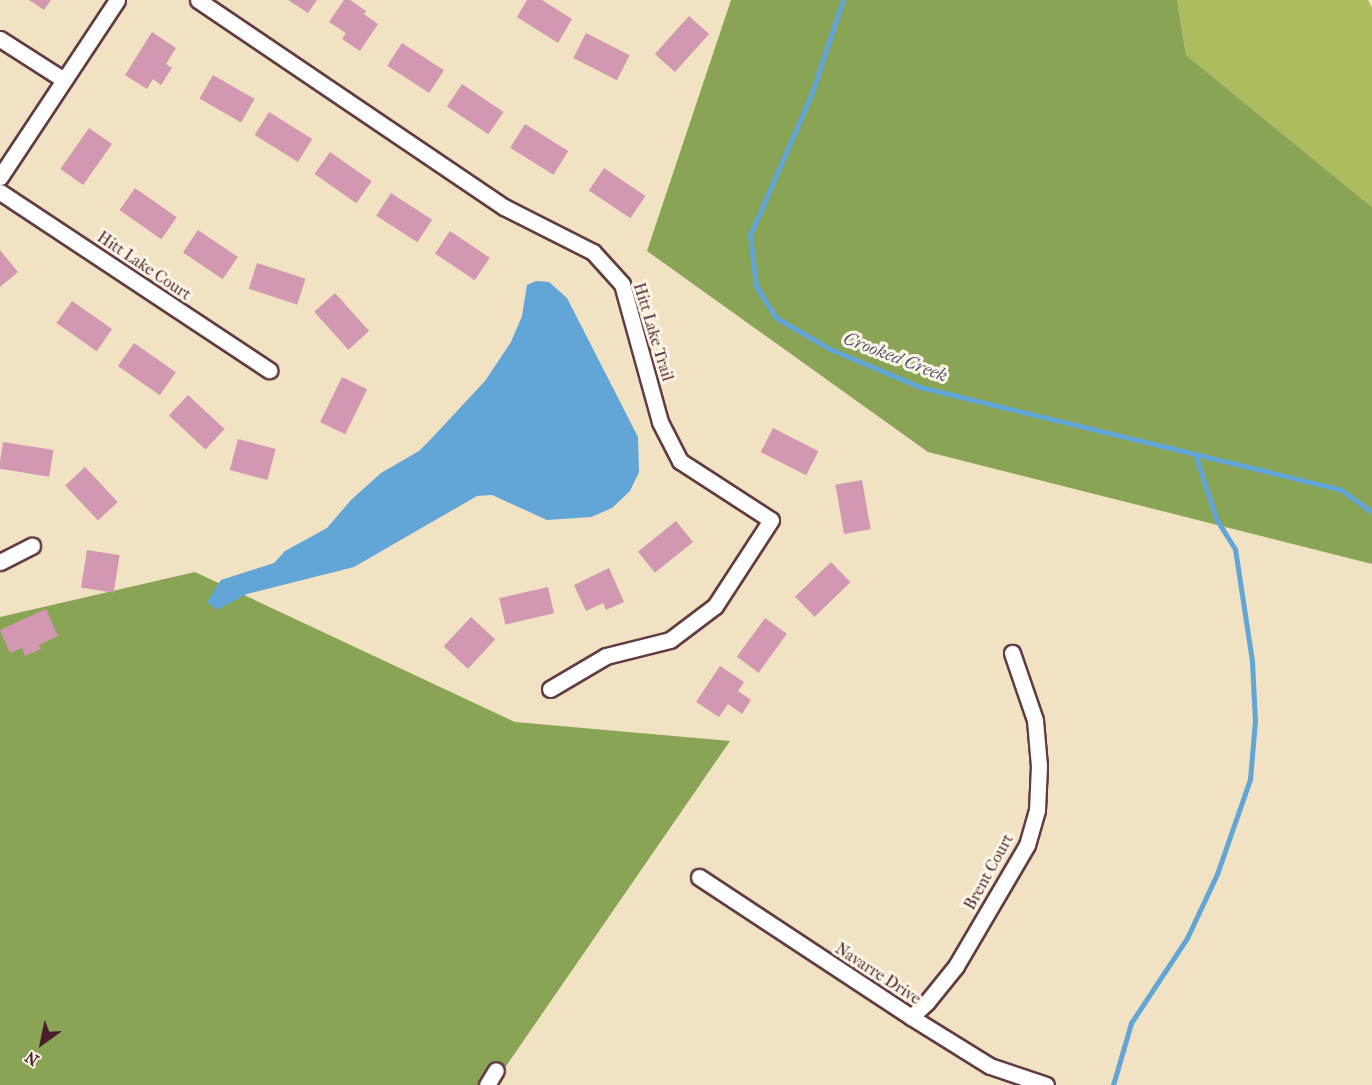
<!DOCTYPE html>
<html>
<head>
<meta charset="utf-8">
<style>
	body { margin:0 }
	#map { position:relative; width:1372px; height:1085px; overflow:hidden; background:#f0e2c2; font-family:"IM FELL French Canon",serif }
	div>[style] { position:absolute }
	.green>* { inset:0; background:#adbc5e }
	.forest>* { inset:0; background:#8aa455 }
	.water>* { inset:0; background:#62a5d7 }
	.stream>* { height:5px; margin:-2.5px; padding:0 2.5px; transform-origin:2.5px; border-radius:2.5px; background:#62a5d7 }
	.building>* { inset:0; background:#d298b1; transform-origin:0 0 }
	.roads { filter:drop-shadow(2px 0 #633c42) drop-shadow(-2px 0 #633c42) drop-shadow(0 2px #633c42) drop-shadow(0 -2px #633c42) }
	.minor>* { height:15px; margin:-7.5px; padding:0 7.5px; transform-origin:7.5px; border-radius:7.5px; background:#fff }
	span { translate:-50% -50%; white-space:nowrap; text-align:center; line-height:1.15; -webkit-text-stroke:6px #fcf5e5; paint-order:stroke }
	.street-label { font-size:16px; color:#4a1f2b }
	.water-label { font-size:18px; color:#545570; font-style:italic }
	.north { position:absolute; left:12px; top:1013px; width:60px; height:60px; -webkit-text-stroke:4px #fcf5e5; paint-order:stroke; rotate:213deg; font-size:16px; font-weight:700; line-height:24px; text-align:center; color:#4a1f2b }
	.north::after { content:''; display:block; margin:auto; width:21px; height:27px; background:#4a1f2b; clip-path:polygon(50% 0,100% 100%,50% 72%,0 100%) }
</style>
</head>
<body>
<div id="map">
	<div class="green">
		<i style="clip-path:polygon(1177px 0,1368px 0,1372px 8px,1372px 207px,1186px 55px)"></i>
	</div>
	<div class="forest">
		<i style="clip-path:polygon(731px 0,1177px 0,1186px 55px,1372px 207px,1372px 564px,928px 452px,647px 251px)"></i>
		<i style="clip-path:polygon(195px 572px,515px 722px,730px 741px,493px 1085px,0 1085px,0 617px)"></i>
	</div>
	<div class="water">
		<i style="clip-path:polygon(536px 281px,549px 282px,567px 298px,638px 437px,639px 472px,630px 491px,612px 508px,591px 517px,547px 520px,492px 495px,477px 496px,354px 567px,247px 594px,217px 610px,207px 602px,221px 580px,274px 563px,285px 551px,327px 528px,351px 500px,381px 473px,419px 451px,431px 439px,485px 381px,511px 342px,522px 316px,527px 285px)"></i>
	</div>
	<div class="stream">
		<i style="left:843px;top:0;width:100px;rotate:108.6deg"></i>
		<i style="left:811px;top:95px;width:153px;rotate:113.5deg"></i>
		<i style="left:750px;top:235px;width:51px;rotate:83.3deg"></i>
		<i style="left:756px;top:286px;width:36px;rotate:58deg"></i>
		<i style="left:775px;top:317px;width:64px;rotate:30.2deg"></i>
		<i style="left:830px;top:349px;width:98px;rotate:22.9deg"></i>
		<i style="left:920px;top:387px;width:432px;rotate:13.7deg"></i>
		<i style="left:1340px;top:489px;width:39px;rotate:36deg"></i>
		<i style="left:1113px;top:1085px;width:65px;rotate:-73.8deg"></i>
		<i style="left:1131px;top:1023px;width:102px;rotate:-56.6deg"></i>
		<i style="left:1187px;top:938px;width:71px;rotate:-64.9deg"></i>
		<i style="left:1217px;top:874px;width:101px;rotate:-70.8deg"></i>
		<i style="left:1250px;top:779px;width:58px;rotate:-85.1deg"></i>
		<i style="left:1255px;top:721px;width:60px;rotate:-92.9deg"></i>
		<i style="left:1252px;top:661px;width:113px;rotate:-98.6deg"></i>
		<i style="left:1235px;top:549px;width:36px;rotate:-122deg"></i>
		<i style="left:1216px;top:518px;width:67px;rotate:-108.2deg"></i>
	</div>
	<div class="building">
		<i style="clip-path:polygon(29px 0,51px 0,44px 10px)"></i>
		<i style="clip-path:polygon(288px 0,317px 0,308px 13px)"></i>
		<i style="clip-path:polygon(344px 0,350px 0,366px 11px,364px 14px,378px 24px,360px 51px,342px 39px,346px 33px,329px 22px)"></i>
		<i style="clip-path:polygon(527px 0,542px 0,572px 19px,558px 43px,517px 17px)"></i>
		<i style="left:689px;top:16px;width:27px;height:51px;rotate:42deg"></i>
		<i style="clip-path:polygon(152px 32px,176px 48px,166px 64px,172px 68px,161px 85px,153px 79px,147px 89px,125px 75px)"></i>
		<i style="left:586px;top:33px;width:49px;height:28px;rotate:27deg"></i>
		<i style="left:402px;top:43px;width:50px;height:27px;rotate:33deg"></i>
		<i style="left:213px;top:75px;width:48px;height:27px;rotate:30deg"></i>
		<i style="left:462px;top:84px;width:50px;height:27px;rotate:34deg"></i>
		<i style="left:269px;top:112px;width:51px;height:27px;rotate:32deg"></i>
		<i style="left:525px;top:124px;width:51px;height:28px;rotate:32deg"></i>
		<i style="left:89px;top:128px;width:28px;height:50px;rotate:35deg"></i>
		<i style="left:330px;top:152px;width:51px;height:27px;rotate:35deg"></i>
		<i style="left:604px;top:168px;width:50px;height:27px;rotate:34deg"></i>
		<i style="left:135px;top:188px;width:51px;height:27px;rotate:35deg"></i>
		<i style="left:391px;top:193px;width:49px;height:27px;rotate:33deg"></i>
		<i style="left:198px;top:230px;width:48px;height:27px;rotate:34deg"></i>
		<i style="left:450px;top:231px;width:48px;height:27px;rotate:34deg"></i>
		<i style="clip-path:polygon(0 250px,18px 272px,0 287px)"></i>
		<i style="left:257px;top:263px;width:51px;height:27px;rotate:18deg"></i>
		<i style="left:335px;top:293px;width:51px;height:28px;rotate:48deg"></i>
		<i style="left:72px;top:301px;width:49px;height:27px;rotate:35deg"></i>
		<i style="left:134px;top:343px;width:51px;height:28px;rotate:35deg"></i>
		<i style="left:342px;top:377px;width:28px;height:50px;rotate:26deg"></i>
		<i style="left:188px;top:395px;width:50px;height:28px;rotate:43deg"></i>
		<i style="left:773px;top:428px;width:51px;height:27px;rotate:27deg"></i>
		<i style="left:238px;top:439px;width:39px;height:32px;rotate:15deg"></i>
		<i style="left:3px;top:442px;width:51px;height:27px;rotate:9deg"></i>
		<i style="left:85px;top:467px;width:48px;height:27px;rotate:47deg"></i>
		<i style="left:862px;top:480px;width:50px;height:27px;rotate:80deg"></i>
		<i style="left:676px;top:521px;width:27px;height:49px;rotate:51deg"></i>
		<i style="left:87px;top:550px;width:33px;height:38px;rotate:9deg"></i>
		<i style="left:831px;top:562px;width:28px;height:50px;rotate:46deg"></i>
		<i style="clip-path:polygon(609px 568px,624px 602px,606px 610px,603px 603px,586px 611px,574px 585px)"></i>
		<i style="left:548px;top:587px;width:27px;height:50px;rotate:77deg"></i>
		<i style="clip-path:polygon(46px 609px,58px 636px,39px 645px,41px 649px,25px 656px,22px 648px,10px 653px,0 630px)"></i>
		<i style="left:471px;top:617px;width:33px;height:40px;rotate:43deg"></i>
		<i style="left:765px;top:618px;width:27px;height:48px;rotate:36deg"></i>
		<i style="clip-path:polygon(720px 666px,744px 682px,738px 691px,751px 700px,742px 714px,728px 704px,719px 717px,696px 702px)"></i>
	</div>
	<div class="roads">
		<div class="minor">
			<i style="left:198px;top:0;width:369px;rotate:34.1deg"></i>
			<i style="left:504px;top:207px;width:100px;rotate:26.8deg"></i>
			<i style="left:593px;top:252px;width:43px;rotate:47.8deg"></i>
			<i style="left:622px;top:284px;width:143px;rotate:74.6deg"></i>
			<i style="left:660px;top:422px;width:44px;rotate:62.9deg"></i>
			<i style="left:680px;top:461px;width:108px;rotate:33deg"></i>
			<i style="left:771px;top:520px;width:103px;rotate:123.1deg"></i>
			<i style="left:715px;top:606px;width:56px;rotate:142.9deg"></i>
			<i style="left:670px;top:640px;width:66px;rotate:166deg"></i>
			<i style="left:606px;top:656px;width:65px;rotate:149.5deg"></i>
			<i style="left:0;top:39px;width:76px;rotate:32.6deg"></i>
			<i style="left:0;top:177px;width:212px;rotate:-56.5deg"></i>
			<i style="left:0;top:192px;width:323px;rotate:33.5deg"></i>
			<i style="left:0;top:562px;width:36px;rotate:-27deg"></i>
			<i style="left:699px;top:877px;width:254px;rotate:33.4deg"></i>
			<i style="left:911px;top:1017px;width:93px;rotate:31.8deg"></i>
			<i style="left:990px;top:1066px;width:59px;rotate:18.7deg"></i>
			<i style="left:911px;top:1017px;width:22px;rotate:-43deg"></i>
			<i style="left:927px;top:1002px;width:46px;rotate:-51.1deg"></i>
			<i style="left:956px;top:966px;width:140px;rotate:-59.6deg"></i>
			<i style="left:1027px;top:845px;width:36px;rotate:-74deg"></i>
			<i style="left:1037px;top:810px;width:44px;rotate:-87.4deg"></i>
			<i style="left:1039px;top:766px;width:46px;rotate:-95deg"></i>
			<i style="left:1035px;top:720px;width:71px;rotate:-108.9deg"></i>
			<i style="left:487px;top:1085px;width:17px;rotate:-59deg"></i>
		</div>
	</div>
	<div class="street-label">
		<span style="left:144px;top:266px;rotate:34deg">Hitt Lake Court</span>
		<span style="left:653px;top:332px;rotate:73deg">Hitt Lake Trail</span>
		<span style="left:989px;top:872px;rotate:-61deg">Brent Court</span>
		<span style="left:878px;top:974px;rotate:33deg">Navarre Drive</span>
	</div>
	<div class="water-label">
		<span style="left:895px;top:358px;rotate:21deg">Crooked Creek</span>
	</div>
	<div class="north">N</div>
</div>
</body>
</html>
